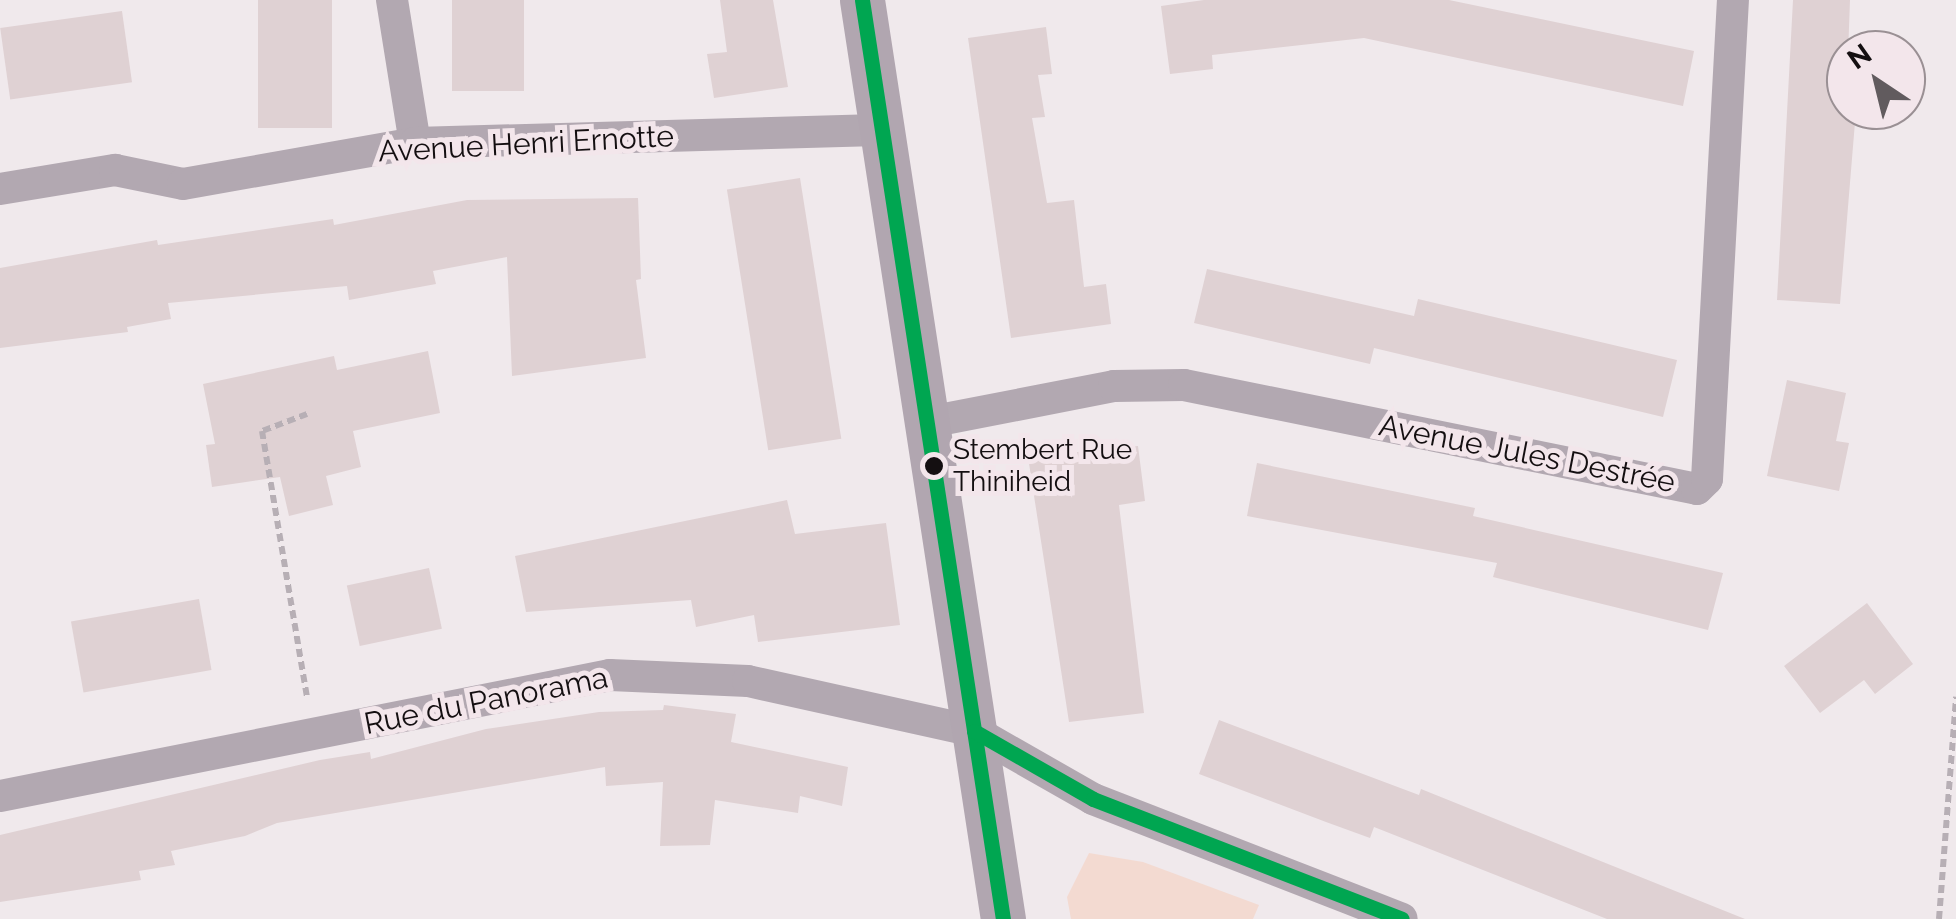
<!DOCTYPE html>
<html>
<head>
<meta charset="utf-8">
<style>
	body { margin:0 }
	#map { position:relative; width:1956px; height:919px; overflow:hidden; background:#f0e9ec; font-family:Raleway,sans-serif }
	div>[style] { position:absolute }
	.green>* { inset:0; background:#f3dad1 }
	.building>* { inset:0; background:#dfd1d3; transform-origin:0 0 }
	.path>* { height:6px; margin-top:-3px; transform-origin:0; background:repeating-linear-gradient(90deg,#b7afb5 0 8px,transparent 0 13px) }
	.street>* { height:32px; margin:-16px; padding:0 16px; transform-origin:16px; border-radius:16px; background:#b2a8b1 }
	.secondary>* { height:45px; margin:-22.5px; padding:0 22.5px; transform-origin:22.5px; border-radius:22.5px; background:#b1a6b0 }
	.bus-1>* { height:15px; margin:-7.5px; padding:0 7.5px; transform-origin:7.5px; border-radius:7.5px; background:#00a651 }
	.dots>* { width:28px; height:28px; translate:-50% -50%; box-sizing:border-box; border:5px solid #f3e6eb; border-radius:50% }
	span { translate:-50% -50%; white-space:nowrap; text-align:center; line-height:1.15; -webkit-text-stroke:10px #f3e6eb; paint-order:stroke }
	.bus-label { font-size:28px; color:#140f11 }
	.left { translate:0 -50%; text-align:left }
	.street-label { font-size:30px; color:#140f11 }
	.north { position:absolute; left:1826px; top:30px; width:100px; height:100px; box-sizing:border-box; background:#f3e6eb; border:2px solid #9a9094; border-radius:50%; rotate:325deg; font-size:28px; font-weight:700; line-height:40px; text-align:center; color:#140f11 }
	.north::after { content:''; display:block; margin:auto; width:35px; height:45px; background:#615b5e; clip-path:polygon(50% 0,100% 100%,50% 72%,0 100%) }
</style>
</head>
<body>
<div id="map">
	<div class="green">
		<i style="clip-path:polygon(1089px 853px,1143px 862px,1259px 905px,1253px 919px,1071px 919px,1067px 897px)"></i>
	</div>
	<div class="building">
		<i style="left:258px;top:0;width:74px;height:128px"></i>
		<i style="left:452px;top:0;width:72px;height:91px"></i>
		<i style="clip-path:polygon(720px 0,773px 0,788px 87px,714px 98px,707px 54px,727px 52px)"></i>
		<i style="clip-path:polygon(1204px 0,1449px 0,1694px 51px,1683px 106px,1364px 38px,1212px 55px,1213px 69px,1170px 74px,1161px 6px)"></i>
		<i style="clip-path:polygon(1793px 0,1850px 0,1846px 110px,1856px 110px,1840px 304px,1777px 300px)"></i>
		<i style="left:122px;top:11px;width:72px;height:123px;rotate:82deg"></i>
		<i style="clip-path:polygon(1046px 27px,1052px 74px,1038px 75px,1045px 117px,1032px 118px,1047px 203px,1074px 200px,1084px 287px,1106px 284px,1111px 324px,1011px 338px,968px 38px)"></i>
		<i style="left:800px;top:178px;width:264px;height:74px;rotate:81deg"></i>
		<i style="clip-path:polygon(638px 198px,641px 279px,636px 280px,646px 358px,512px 376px,507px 257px,433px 271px,436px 284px,349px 300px,347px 286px,168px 303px,171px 319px,127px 327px,128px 332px,0 348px,0 268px,157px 240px,158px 245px,333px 219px,334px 225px,467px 200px)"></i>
		<i style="clip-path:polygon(1207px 269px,1414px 316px,1418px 299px,1677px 360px,1663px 417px,1374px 348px,1370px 364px,1194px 323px)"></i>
		<i style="clip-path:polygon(428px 351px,440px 413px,353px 431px,361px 467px,326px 476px,333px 505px,289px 516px,280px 477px,212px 487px,206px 445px,215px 444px,203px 384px,334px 356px,337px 370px)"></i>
		<i style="clip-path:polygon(1787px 380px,1846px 393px,1836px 441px,1849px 443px,1839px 491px,1767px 476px)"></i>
		<i style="clip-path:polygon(1138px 446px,1145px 501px,1119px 505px,1144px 713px,1069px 722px,1028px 457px)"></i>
		<i style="clip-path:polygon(1257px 463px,1475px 508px,1473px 516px,1723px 573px,1708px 630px,1493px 577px,1497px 563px,1247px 516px)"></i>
		<i style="clip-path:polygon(787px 500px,795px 534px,886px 523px,900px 625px,758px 642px,754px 615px,696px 627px,691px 600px,526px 612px,515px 556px)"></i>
		<i style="left:429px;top:568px;width:62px;height:84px;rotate:78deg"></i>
		<i style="left:199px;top:599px;width:72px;height:130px;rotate:80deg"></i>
		<i style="clip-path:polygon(1867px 603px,1913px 664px,1875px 694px,1864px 680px,1820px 713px,1784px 666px)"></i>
		<i style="clip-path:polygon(664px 705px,736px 714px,731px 742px,848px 767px,842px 806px,800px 796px,798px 813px,715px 800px,710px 845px,660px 846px,663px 782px,606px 786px,605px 767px,277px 823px,245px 836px,171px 851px,175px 865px,139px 871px,141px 880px,0 902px,0 835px,320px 760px,370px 752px,371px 759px,486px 729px,599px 712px,663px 710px)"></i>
		<i style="clip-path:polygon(1219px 720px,1419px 795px,1421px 789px,1745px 919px,1607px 919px,1374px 827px,1370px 838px,1326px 822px,1199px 774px)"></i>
	</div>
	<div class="path">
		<i style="left:307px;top:414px;width:48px;rotate:159.3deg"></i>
		<i style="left:262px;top:431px;width:271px;rotate:80.4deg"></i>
		<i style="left:1939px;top:919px;width:223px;rotate:-85.6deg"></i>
	</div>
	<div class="street">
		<i style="left:392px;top:0;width:145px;rotate:80.9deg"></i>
		<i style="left:0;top:189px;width:117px;rotate:-9.4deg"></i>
		<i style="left:115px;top:170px;width:69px;rotate:11.6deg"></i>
		<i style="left:183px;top:184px;width:236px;rotate:-10deg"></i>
		<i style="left:415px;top:143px;width:463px;rotate:-1.6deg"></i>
		<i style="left:929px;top:422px;width:188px;rotate:-11deg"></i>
		<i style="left:1114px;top:386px;width:70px;rotate:-0.8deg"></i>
		<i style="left:1184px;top:385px;width:523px;rotate:11.46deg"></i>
		<i style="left:1697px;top:489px;width:14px;rotate:-45deg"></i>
		<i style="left:1707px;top:479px;width:480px;rotate:-86.9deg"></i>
		<i style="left:0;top:796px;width:622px;rotate:-11.22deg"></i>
		<i style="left:610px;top:675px;width:138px;rotate:2.5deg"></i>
		<i style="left:748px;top:681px;width:231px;rotate:12.5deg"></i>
		<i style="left:974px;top:731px;width:137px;rotate:29.7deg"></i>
		<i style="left:1093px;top:799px;width:331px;rotate:21.2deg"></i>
	</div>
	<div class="secondary">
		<i style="left:862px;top:0;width:930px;rotate:81.28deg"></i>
	</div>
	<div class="bus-1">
		<i style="left:862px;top:0;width:930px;rotate:81.28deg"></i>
		<i style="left:974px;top:731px;width:137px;rotate:29.7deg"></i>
		<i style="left:1093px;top:799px;width:331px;rotate:21.2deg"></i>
	</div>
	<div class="dots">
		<i style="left:934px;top:466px;background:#140f11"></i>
	</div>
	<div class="bus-label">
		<span class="left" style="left:953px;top:466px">Stembert Rue<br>Thiniheid</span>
	</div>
	<div class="street-label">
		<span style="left:526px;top:144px;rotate:-3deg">Avenue Henri Ernotte</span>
		<span style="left:1527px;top:454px;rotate:11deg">Avenue Jules Destrée</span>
		<span style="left:486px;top:701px;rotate:-11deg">Rue du Panorama</span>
	</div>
	<div class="north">N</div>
</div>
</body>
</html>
